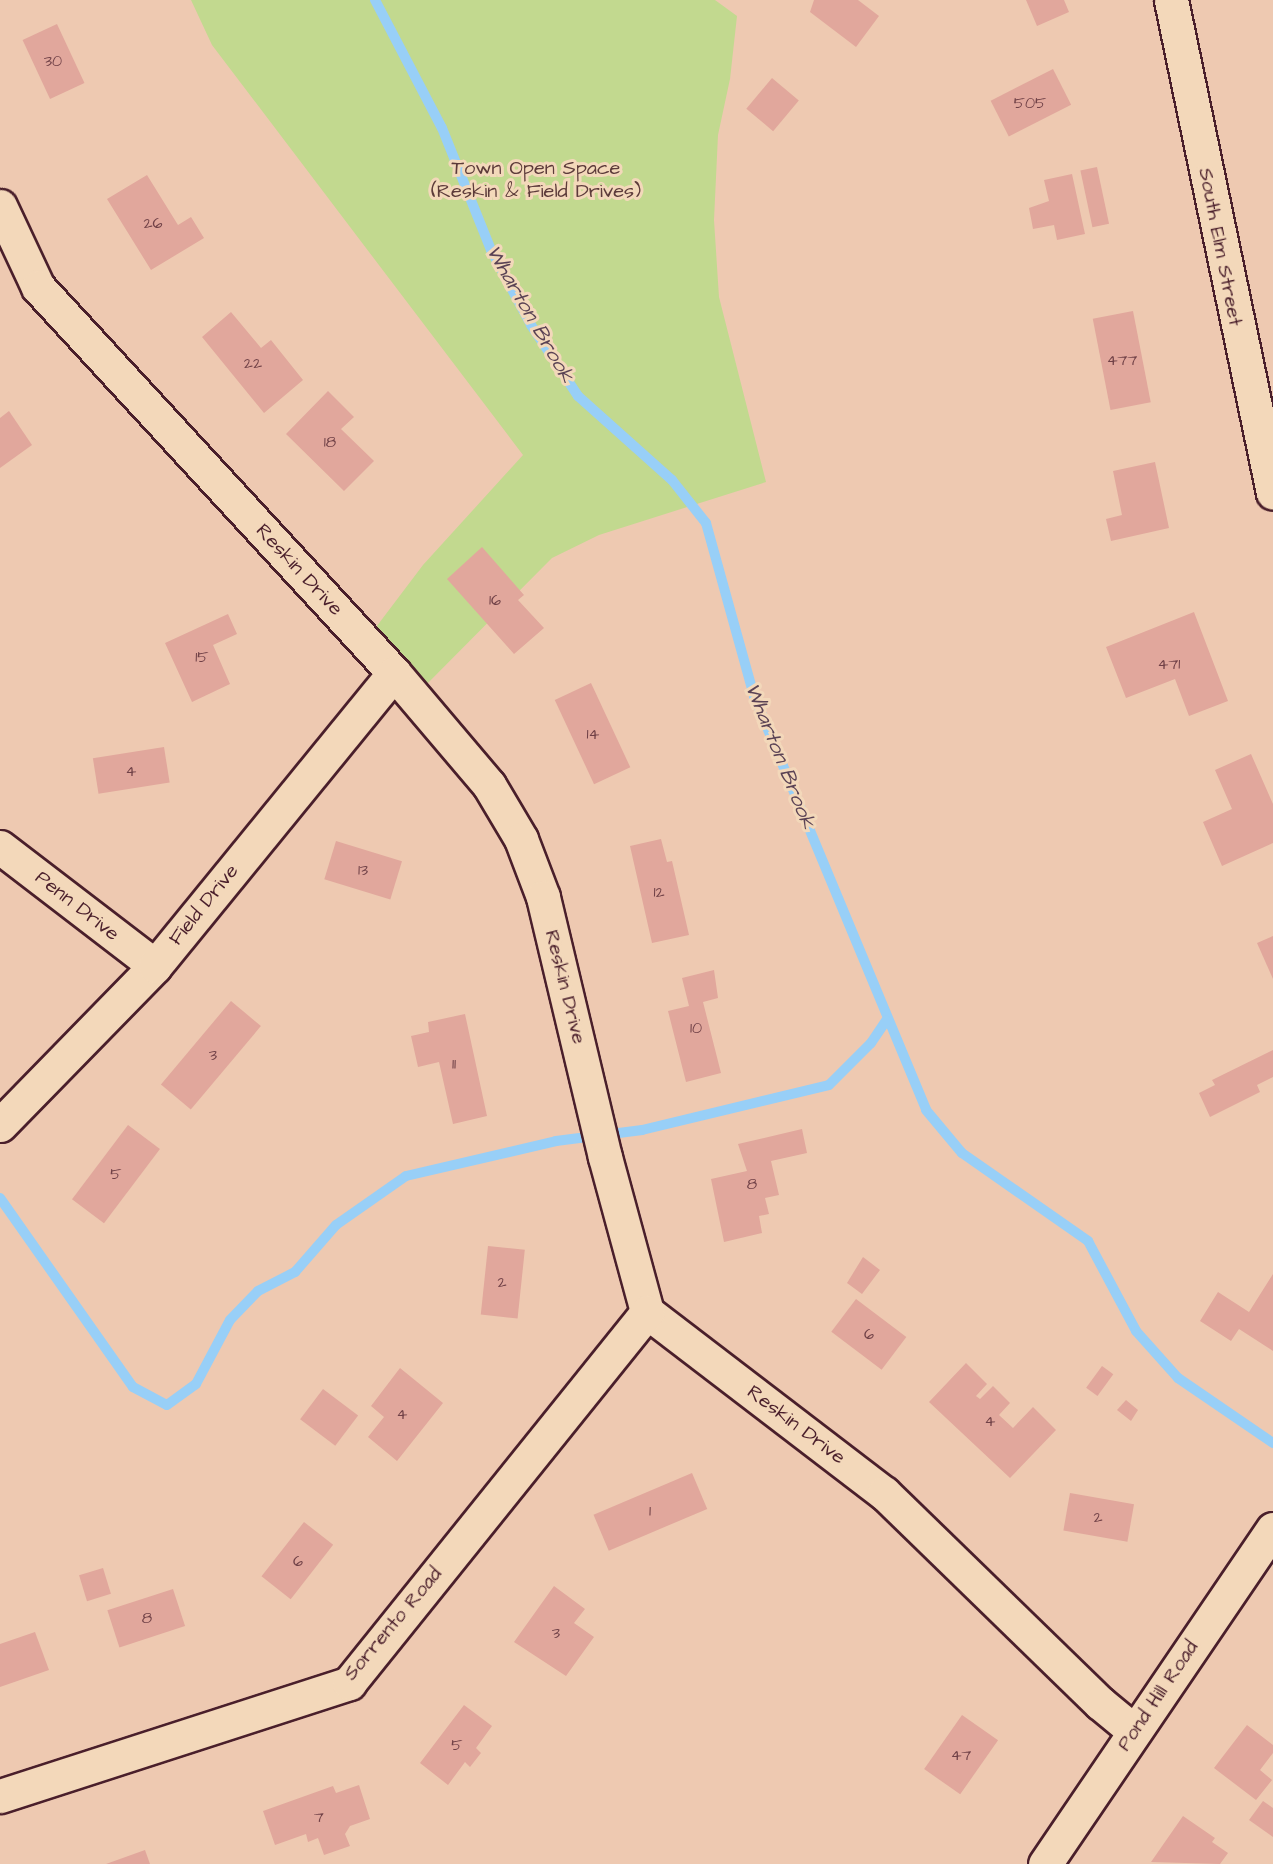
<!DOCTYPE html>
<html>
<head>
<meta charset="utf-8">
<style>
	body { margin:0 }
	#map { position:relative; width:1273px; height:1864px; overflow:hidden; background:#eec9b1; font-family:"Architects Daughter",sans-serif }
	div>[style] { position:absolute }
	.green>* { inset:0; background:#c2d98f }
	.stream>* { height:10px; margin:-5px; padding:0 5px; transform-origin:5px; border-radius:5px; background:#98cff7 }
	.building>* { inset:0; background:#e1a79c; transform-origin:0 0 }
	.roads { filter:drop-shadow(2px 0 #4a1f2b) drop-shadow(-2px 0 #4a1f2b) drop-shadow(0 2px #4a1f2b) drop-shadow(0 -2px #4a1f2b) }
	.street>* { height:33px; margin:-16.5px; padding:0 16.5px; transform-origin:16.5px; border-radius:16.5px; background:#f3d8ba }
	.secondary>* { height:33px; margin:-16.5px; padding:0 16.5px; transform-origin:16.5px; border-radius:16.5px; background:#f3d8ba }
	span { translate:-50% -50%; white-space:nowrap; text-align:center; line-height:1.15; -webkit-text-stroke:6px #f3d8ba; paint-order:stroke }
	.number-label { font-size:16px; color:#704147 }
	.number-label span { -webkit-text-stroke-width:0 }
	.park-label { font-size:20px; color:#5c3b3a }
	.street-label { font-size:20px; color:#4a1f2b }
	.water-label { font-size:21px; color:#5a4254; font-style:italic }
</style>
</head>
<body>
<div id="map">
	<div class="green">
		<i style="clip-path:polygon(191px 0,715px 0,737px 16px,730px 79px,718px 135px,714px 220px,719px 297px,766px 482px,599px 535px,552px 558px,420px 691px,361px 647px,423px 565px,523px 455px,212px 45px)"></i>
	</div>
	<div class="stream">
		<i style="left:375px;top:0;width:144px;rotate:62.4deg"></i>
		<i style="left:442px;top:128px;width:131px;rotate:68.1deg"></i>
		<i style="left:491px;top:250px;width:85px;rotate:61.9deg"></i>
		<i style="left:531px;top:325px;width:85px;rotate:56.5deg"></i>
		<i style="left:578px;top:396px;width:126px;rotate:41.8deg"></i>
		<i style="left:672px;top:480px;width:55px;rotate:51.7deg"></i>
		<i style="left:706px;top:523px;width:180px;rotate:74.5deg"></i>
		<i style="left:754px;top:696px;width:448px;rotate:67.4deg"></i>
		<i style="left:926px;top:1110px;width:56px;rotate:50.1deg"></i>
		<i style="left:962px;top:1153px;width:154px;rotate:34.9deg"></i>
		<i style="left:1088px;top:1241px;width:102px;rotate:61.9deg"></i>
		<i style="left:1136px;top:1331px;width:63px;rotate:48.2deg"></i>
		<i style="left:1178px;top:1378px;width:115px;rotate:34.4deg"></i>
		<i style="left:0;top:1198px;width:231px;rotate:54.9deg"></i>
		<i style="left:133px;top:1387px;width:38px;rotate:28deg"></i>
		<i style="left:167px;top:1405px;width:36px;rotate:-36deg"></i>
		<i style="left:196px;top:1384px;width:72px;rotate:-62deg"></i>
		<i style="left:230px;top:1320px;width:40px;rotate:-46deg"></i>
		<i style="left:258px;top:1291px;width:42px;rotate:-27.2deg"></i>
		<i style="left:295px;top:1272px;width:62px;rotate:-48.9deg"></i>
		<i style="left:336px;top:1225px;width:85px;rotate:-35deg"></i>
		<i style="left:406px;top:1176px;width:154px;rotate:-13.1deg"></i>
		<i style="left:556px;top:1141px;width:87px;rotate:-7.3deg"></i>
		<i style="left:642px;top:1130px;width:192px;rotate:-13.5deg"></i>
		<i style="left:829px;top:1085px;width:59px;rotate:-45deg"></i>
		<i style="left:871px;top:1043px;width:27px;rotate:-56deg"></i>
	</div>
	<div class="building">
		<i style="clip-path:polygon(814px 0,858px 0,879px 16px,856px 47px,810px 12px)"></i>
		<i style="clip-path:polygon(1026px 0,1064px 0,1069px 12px,1037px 26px)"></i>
		<i style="left:57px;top:24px;width:65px;height:38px;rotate:65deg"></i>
		<i style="left:1053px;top:69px;width:40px;height:70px;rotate:63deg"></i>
		<i style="left:772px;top:78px;width:35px;height:40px;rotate:40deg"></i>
		<i style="left:1097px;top:167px;width:58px;height:17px;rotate:78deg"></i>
		<i style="clip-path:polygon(1072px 174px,1085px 234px,1057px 240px,1054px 225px,1033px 229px,1029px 208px,1049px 201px,1044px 180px)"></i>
		<i style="clip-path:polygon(147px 175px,178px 225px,191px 217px,204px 238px,151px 270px,107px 199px)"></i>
		<i style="left:1133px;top:311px;width:93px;height:41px;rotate:79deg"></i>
		<i style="clip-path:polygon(231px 312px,261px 348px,271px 340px,303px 380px,264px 413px,202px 337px)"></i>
		<i style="clip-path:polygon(328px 391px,354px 417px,341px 429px,374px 461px,344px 491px,286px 434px)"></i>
		<i style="clip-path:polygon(9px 411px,32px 445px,0 468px,0 418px)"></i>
		<i style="clip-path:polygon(1155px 462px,1169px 528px,1111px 541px,1106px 519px,1122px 515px,1113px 471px)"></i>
		<i style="clip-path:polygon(482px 547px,524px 595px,518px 600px,544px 628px,514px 654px,447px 579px)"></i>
		<i style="clip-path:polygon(1194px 612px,1228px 701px,1189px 716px,1175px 679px,1126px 698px,1106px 647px)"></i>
		<i style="clip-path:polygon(228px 614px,237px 634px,213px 645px,230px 684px,192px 702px,165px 643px)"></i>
		<i style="left:591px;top:683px;width:93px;height:40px;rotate:65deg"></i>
		<i style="left:164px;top:747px;width:36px;height:72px;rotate:81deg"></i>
		<i style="clip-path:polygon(1251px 754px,1273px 804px,1273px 843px,1222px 866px,1203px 822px,1232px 809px,1215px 770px)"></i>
		<i style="clip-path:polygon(661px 839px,667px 862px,672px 861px,689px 935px,652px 943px,630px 846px)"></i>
		<i style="left:336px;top:841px;width:69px;height:40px;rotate:17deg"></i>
		<i style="clip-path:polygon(1273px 936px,1273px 979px,1257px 943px)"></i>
		<i style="clip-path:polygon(714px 970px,718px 998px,703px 1002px,721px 1073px,686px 1082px,668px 1011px,689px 1006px,682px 978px)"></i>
		<i style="left:231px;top:1001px;width:39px;height:109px;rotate:40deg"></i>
		<i style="clip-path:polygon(465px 1014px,487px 1116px,453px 1124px,439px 1062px,418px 1067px,411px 1036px,429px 1032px,428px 1022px)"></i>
		<i style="clip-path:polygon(1273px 1050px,1273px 1077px,1257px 1085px,1260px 1092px,1210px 1117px,1199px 1093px,1215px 1085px,1212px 1080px)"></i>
		<i style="left:128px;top:1125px;width:40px;height:93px;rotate:37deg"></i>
		<i style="clip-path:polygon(802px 1129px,807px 1153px,771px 1161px,779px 1195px,765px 1198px,769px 1214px,759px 1216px,762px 1233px,724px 1242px,711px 1179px,747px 1171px,738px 1144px)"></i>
		<i style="left:488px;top:1246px;width:37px;height:69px;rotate:6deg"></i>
		<i style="clip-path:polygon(863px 1257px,880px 1270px,862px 1294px,847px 1283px)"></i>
		<i style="clip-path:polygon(1273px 1274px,1273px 1351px,1239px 1329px,1231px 1341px,1200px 1321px,1218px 1292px,1249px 1312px)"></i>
		<i style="left:856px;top:1299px;width:63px;height:41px;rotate:37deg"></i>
		<i style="clip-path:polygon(966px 1363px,987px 1384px,976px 1396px,980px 1399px,993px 1386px,1010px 1403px,999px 1415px,1013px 1428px,1033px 1407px,1056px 1430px,1010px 1478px,929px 1402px)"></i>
		<i style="left:1102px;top:1366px;width:14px;height:27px;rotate:36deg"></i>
		<i style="clip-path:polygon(400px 1368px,443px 1403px,397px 1461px,368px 1437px,384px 1417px,371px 1406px)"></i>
		<i style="left:323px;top:1389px;width:44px;height:38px;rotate:37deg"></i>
		<i style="clip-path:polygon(1126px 1400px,1138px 1410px,1131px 1421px,1117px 1410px)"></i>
		<i style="left:692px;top:1473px;width:39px;height:107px;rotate:67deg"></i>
		<i style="left:1070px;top:1493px;width:65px;height:38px;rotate:10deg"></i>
		<i style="left:304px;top:1522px;width:37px;height:69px;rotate:38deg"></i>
		<i style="left:103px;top:1568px;width:27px;height:25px;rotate:73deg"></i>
		<i style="clip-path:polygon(554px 1586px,585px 1609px,574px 1623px,594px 1637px,566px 1676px,514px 1642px)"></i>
		<i style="left:173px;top:1589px;width:39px;height:69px;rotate:72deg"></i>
		<i style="clip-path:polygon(35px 1632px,49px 1670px,0 1687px,0 1644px)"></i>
		<i style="clip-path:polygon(464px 1705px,492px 1726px,476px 1748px,481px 1753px,470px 1767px,465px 1762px,448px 1785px,420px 1763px)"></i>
		<i style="left:962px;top:1715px;width:44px;height:66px;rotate:35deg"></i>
		<i style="clip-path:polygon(1247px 1725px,1273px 1745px,1273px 1753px,1260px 1770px,1272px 1780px,1256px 1800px,1214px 1768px)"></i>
		<i style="clip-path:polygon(359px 1785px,370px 1819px,350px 1826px,345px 1834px,350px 1846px,324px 1855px,318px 1838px,308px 1842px,306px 1834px,275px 1845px,263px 1811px,333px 1786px,336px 1793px)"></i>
		<i style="clip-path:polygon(1263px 1801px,1273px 1808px,1273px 1837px,1249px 1820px)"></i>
		<i style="clip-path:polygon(1183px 1816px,1215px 1838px,1212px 1842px,1228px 1853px,1220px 1864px,1151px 1862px)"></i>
		<i style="clip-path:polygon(145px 1850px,150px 1864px,106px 1864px)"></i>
	</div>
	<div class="roads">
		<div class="street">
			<i style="left:0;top:206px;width:89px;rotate:64.9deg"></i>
			<i style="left:38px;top:287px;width:525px;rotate:47.32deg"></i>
			<i style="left:394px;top:673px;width:147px;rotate:49.7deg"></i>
			<i style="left:489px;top:785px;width:63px;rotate:59.3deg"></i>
			<i style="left:521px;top:839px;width:62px;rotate:69.2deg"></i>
			<i style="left:543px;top:897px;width:267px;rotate:76.6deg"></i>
			<i style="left:605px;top:1157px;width:161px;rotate:74.8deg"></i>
			<i style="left:647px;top:1312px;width:298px;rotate:37.4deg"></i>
			<i style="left:884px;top:1493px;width:301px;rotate:44.2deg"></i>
			<i style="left:1100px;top:1703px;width:44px;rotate:39.5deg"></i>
			<i style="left:0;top:847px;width:195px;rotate:37.5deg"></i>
			<i style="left:0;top:1125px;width:222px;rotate:-45.7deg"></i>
			<i style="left:155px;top:966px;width:378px;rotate:-50.8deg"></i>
			<i style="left:0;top:1796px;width:367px;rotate:-17.9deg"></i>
			<i style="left:349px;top:1683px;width:476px;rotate:-51.2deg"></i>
		</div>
		<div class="secondary">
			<i style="left:1171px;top:0;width:503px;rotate:78.31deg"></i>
			<i style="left:1045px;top:1864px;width:405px;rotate:-55.8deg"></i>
		</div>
	</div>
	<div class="number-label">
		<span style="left:53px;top:61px">30</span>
		<span style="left:1030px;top:103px">505</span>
		<span style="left:153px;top:223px">26</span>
		<span style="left:1122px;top:360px">477</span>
		<span style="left:253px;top:363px">22</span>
		<span style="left:330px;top:442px">18</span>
		<span style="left:495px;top:600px">16</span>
		<span style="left:202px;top:657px">15</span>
		<span style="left:1169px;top:664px">471</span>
		<span style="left:593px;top:734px">14</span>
		<span style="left:131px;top:771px">4</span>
		<span style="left:363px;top:870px">13</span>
		<span style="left:659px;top:892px">12</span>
		<span style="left:696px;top:1028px">10</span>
		<span style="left:213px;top:1055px">3</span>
		<span style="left:454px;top:1064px">11</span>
		<span style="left:116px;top:1174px">5</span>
		<span style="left:752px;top:1184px">8</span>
		<span style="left:502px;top:1282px">2</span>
		<span style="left:869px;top:1334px">6</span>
		<span style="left:402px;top:1414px">4</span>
		<span style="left:990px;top:1421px">4</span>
		<span style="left:650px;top:1511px">1</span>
		<span style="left:1098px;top:1517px">2</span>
		<span style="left:298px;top:1561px">6</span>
		<span style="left:147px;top:1618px">8</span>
		<span style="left:556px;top:1633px">3</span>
		<span style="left:457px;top:1745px">5</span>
		<span style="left:961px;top:1755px">47</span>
		<span style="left:319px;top:1817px">7</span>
	</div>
	<div class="park-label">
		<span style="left:536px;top:180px">Town Open Space<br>(Reskin &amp; Field Drives)</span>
	</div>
	<div class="street-label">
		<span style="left:1220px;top:247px;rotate:79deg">South Elm Street</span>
		<span style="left:299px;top:570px;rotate:47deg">Reskin Drive</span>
		<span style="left:204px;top:905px;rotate:-51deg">Field Drive</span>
		<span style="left:77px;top:906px;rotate:38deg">Penn Drive</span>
		<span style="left:565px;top:987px;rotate:76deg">Reskin Drive</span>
		<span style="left:796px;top:1425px;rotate:37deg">Reskin Drive</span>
		<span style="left:393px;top:1624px;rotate:-50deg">Sorrento Road</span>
		<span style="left:1158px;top:1696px;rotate:-56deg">Pond Hill Road</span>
	</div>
	<div class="water-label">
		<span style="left:530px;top:314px;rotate:60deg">Wharton Brook</span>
		<span style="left:780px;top:756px;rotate:68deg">Wharton Brook</span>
	</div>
</div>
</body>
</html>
